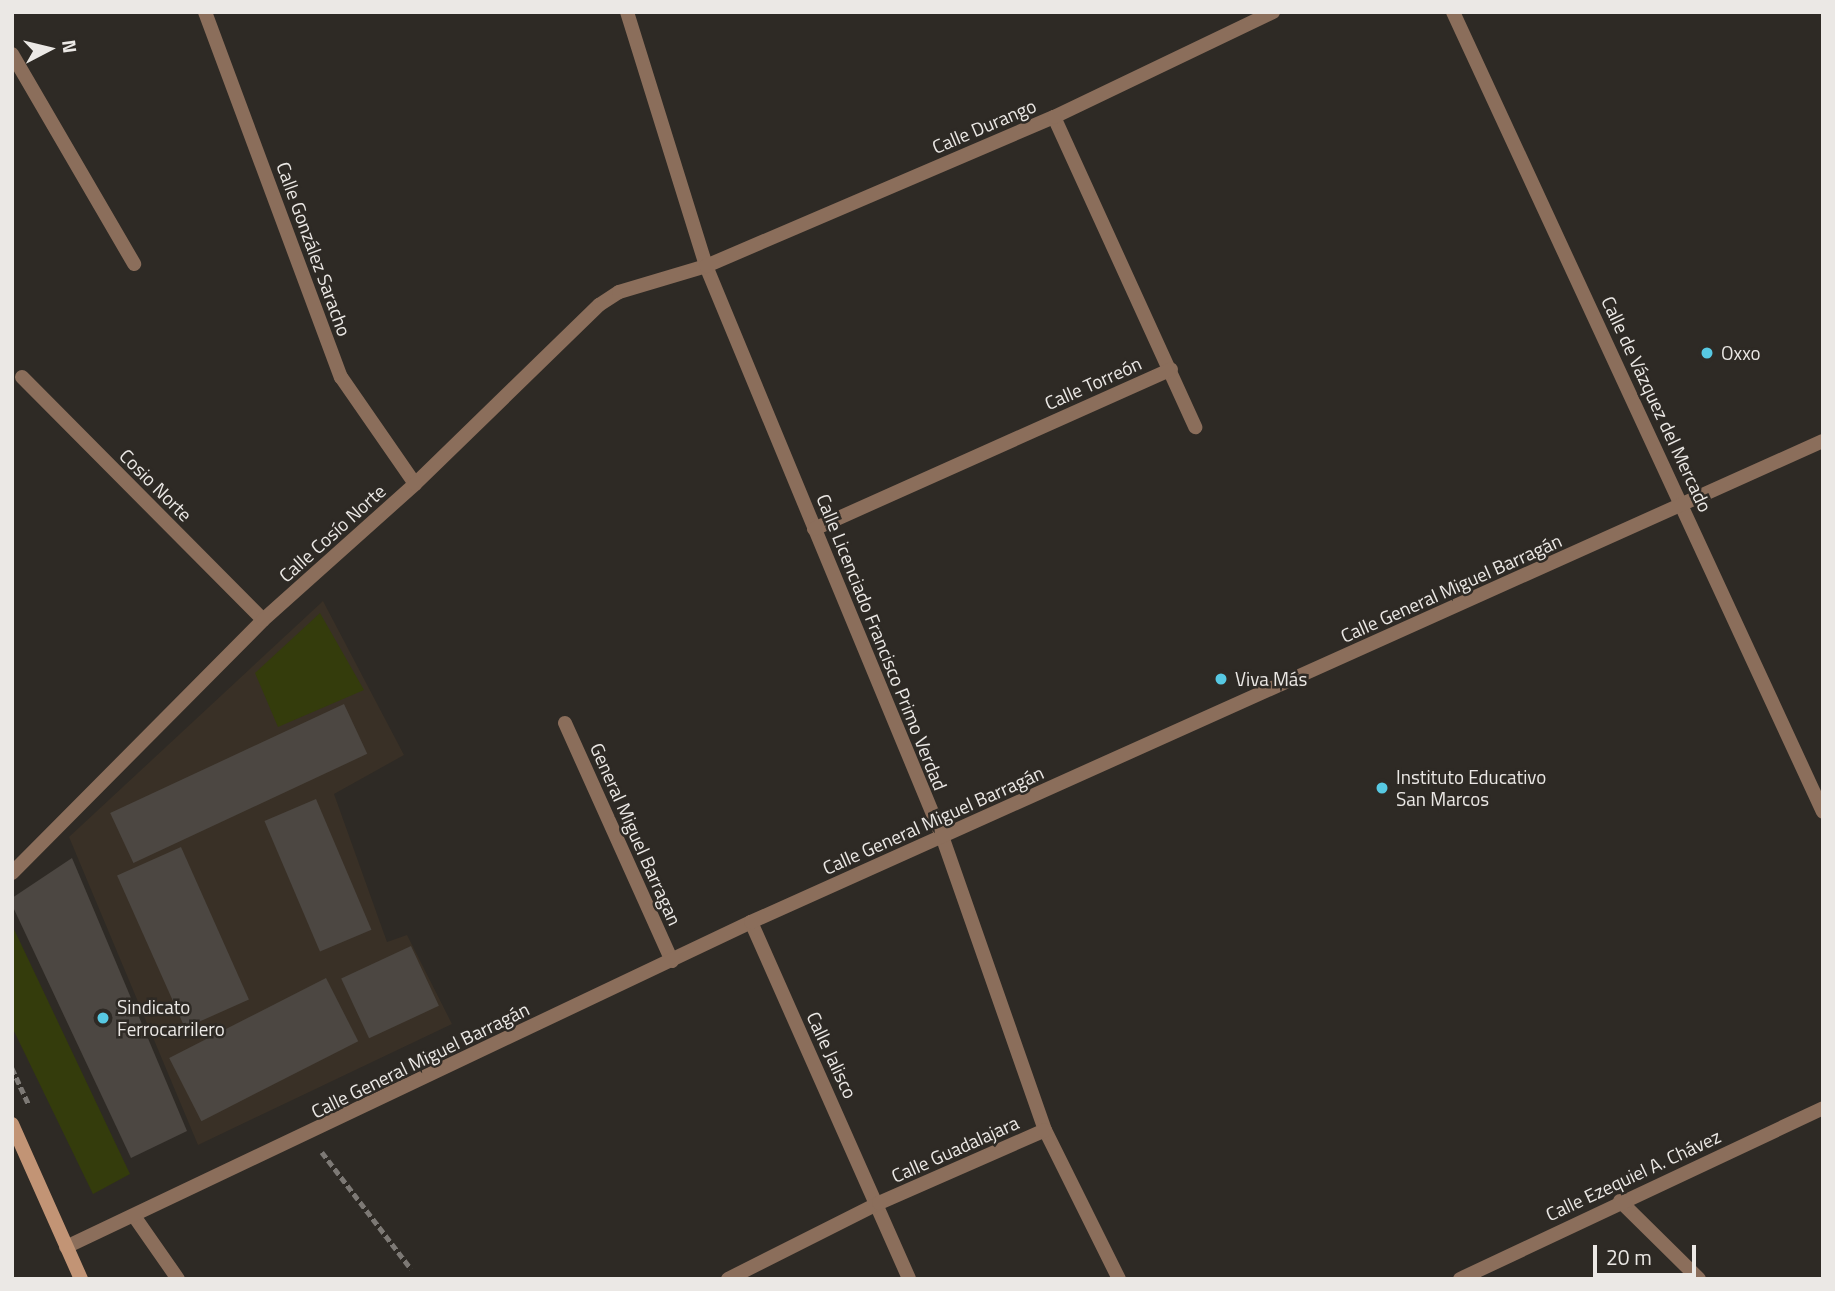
<!DOCTYPE html>
<html>
<head>
<meta charset="utf-8">
<style>
	body { margin:0 }
	#map { position:relative; width:1835px; height:1291px; overflow:hidden; background:#2e2a25; font-family:"Titillium Web",sans-serif }
	div>[style] { position:absolute }
	.built>* { inset:0; background:#393026 }
	.green>* { inset:0; background:#343c0c }
	.building>* { inset:0; background:#4c4742; transform-origin:0 0 }
	.path>* { height:4.5px; margin-top:-2.25px; transform-origin:0; background:repeating-linear-gradient(90deg,#7d7975 0 7px,transparent 0 10.5px) }
	.service>* { height:14px; margin:-7px; padding:0 7px; transform-origin:7px; border-radius:7px; background:#8b6e5b }
	.minor>* { height:14px; margin:-7px; padding:0 7px; transform-origin:7px; border-radius:7px; background:#8b6e5b }
	.tertiary>* { height:14px; margin:-7px; padding:0 7px; transform-origin:7px; border-radius:7px; background:#8b6e5b }
	.secondary>* { height:14px; margin:-7px; padding:0 7px; transform-origin:7px; border-radius:7px; background:#c29475 }
	.dots>* { width:19px; height:19px; translate:-50% -50%; box-sizing:border-box; border:4px solid #2e2a25; border-radius:50% }
	span { translate:-50% -50%; white-space:nowrap; text-align:center; line-height:1.15; -webkit-text-stroke:5px #2e2a25; paint-order:stroke }
	.street-label { font-size:19px; color:#ebe8e5 }
	.poi-label { font-size:19px; color:#ebe8e5 }
	.left { translate:0 -50%; text-align:left }
	.frame { position:absolute; inset:0; border:14px solid #ebe8e5; pointer-events:none }
	.north { position:absolute; left:14px; top:14px; width:70px; height:70px; -webkit-text-stroke:5px #2e2a25; paint-order:stroke; rotate:83deg; font-size:19px; font-weight:700; line-height:28px; text-align:center; color:#ebe8e5 }
	.north::after { content:''; display:block; margin:auto; width:24px; height:32px; background:#ebe8e5; clip-path:polygon(50% 0,100% 100%,50% 72%,0 100%) }
	.scale { position:absolute; left:1593px; top:1245px; width:103px; height:32px; box-sizing:border-box; border:4px solid #ebe8e5; border-top:0; padding-left:9px; font-size:21px; line-height:24px; white-space:nowrap; color:#ebe8e5; -webkit-text-stroke:5px #2e2a25; paint-order:stroke }
</style>
</head>
<body>
<div id="map">
	<div class="built">
		<i style="clip-path:polygon(323px 601px,404px 755px,334px 794px,387px 942px,407px 935px,452px 1024px,198px 1145px,69px 837px)"></i>
	</div>
	<div class="green">
		<i style="clip-path:polygon(320px 613px,364px 690px,278px 727px,255px 673px)"></i>
		<i style="clip-path:polygon(12px 925px,130px 1174px,93px 1194px,12px 1027px)"></i>
	</div>
	<div class="building">
		<i style="left:344px;top:704px;width:55px;height:258px;rotate:65deg"></i>
		<i style="left:316px;top:799px;width:142px;height:56px;rotate:67deg"></i>
		<i style="left:181px;top:847px;width:167px;height:70px;rotate:66deg"></i>
		<i style="clip-path:polygon(72px 858px,187px 1131px,131px 1158px,12px 905px,12px 898px)"></i>
		<i style="left:411px;top:946px;width:66px;height:77px;rotate:65deg"></i>
		<i style="left:326px;top:978px;width:71px;height:176px;rotate:63deg"></i>
	</div>
	<div class="path">
		<i style="left:12px;top:1068px;width:41px;rotate:65.3deg"></i>
		<i style="left:322px;top:1152px;width:147px;rotate:52.7deg"></i>
	</div>
	<div class="service">
		<i style="left:134px;top:1216px;width:77px;rotate:55.1deg"></i>
	</div>
	<div class="minor">
		<i style="left:205px;top:12px;width:390px;rotate:69.6deg"></i>
		<i style="left:341px;top:377px;width:130px;rotate:55.3deg"></i>
		<i style="left:627px;top:12px;width:266px;rotate:72.7deg"></i>
		<i style="left:706px;top:266px;width:617px;rotate:67.51deg"></i>
		<i style="left:942px;top:836px;width:312px;rotate:70.7deg"></i>
		<i style="left:1045px;top:1130px;width:166px;rotate:63.6deg"></i>
		<i style="left:12px;top:54px;width:243px;rotate:59.8deg"></i>
		<i style="left:1054px;top:117px;width:341px;rotate:65.5deg"></i>
		<i style="left:22px;top:377px;width:342px;rotate:45.2deg"></i>
		<i style="left:814px;top:529px;width:391px;rotate:-24.1deg"></i>
		<i style="left:565px;top:723px;width:261px;rotate:65.8deg"></i>
		<i style="left:12px;top:873px;width:356px;rotate:-45.2deg"></i>
		<i style="left:263px;top:620px;width:204px;rotate:-41.8deg"></i>
		<i style="left:415px;top:484px;width:257px;rotate:-44.2deg"></i>
		<i style="left:599px;top:305px;width:24px;rotate:-33deg"></i>
		<i style="left:619px;top:292px;width:91px;rotate:-16.6deg"></i>
		<i style="left:706px;top:266px;width:379px;rotate:-23.2deg"></i>
		<i style="left:1054px;top:117px;width:243px;rotate:-25.6deg"></i>
		<i style="left:751px;top:922px;width:390px;rotate:66.1deg"></i>
		<i style="left:1620px;top:1201px;width:111px;rotate:44.6deg"></i>
		<i style="left:728px;top:1279px;width:169px;rotate:-26.7deg"></i>
		<i style="left:879px;top:1203px;width:181px;rotate:-23.7deg"></i>
		<i style="left:1460px;top:1279px;width:401px;rotate:-25.2deg"></i>
	</div>
	<div class="tertiary">
		<i style="left:1453px;top:12px;width:881px;rotate:65.18deg"></i>
		<i style="left:66px;top:1247px;width:758px;rotate:-25.38deg"></i>
		<i style="left:751px;top:922px;width:1175px;rotate:-24.17deg"></i>
	</div>
	<div class="secondary">
		<i style="left:12px;top:1124px;width:170px;rotate:66deg"></i>
	</div>
	<div class="dots">
		<i style="left:1707px;top:353px;background:#57c9e3"></i>
		<i style="left:1221px;top:679px;background:#57c9e3"></i>
		<i style="left:1382px;top:788px;background:#57c9e3"></i>
		<i style="left:103px;top:1018px;background:#57c9e3"></i>
	</div>
	<div class="street-label">
		<span style="left:984px;top:126px;rotate:-23deg">Calle Durango</span>
		<span style="left:314px;top:249px;rotate:70deg">Calle González Saracho</span>
		<span style="left:1093px;top:383px;rotate:-24deg">Calle Torreón</span>
		<span style="left:1657px;top:404px;rotate:65deg">Calle de Vázquez del Mercado</span>
		<span style="left:156px;top:485px;rotate:45deg">Cosio Norte</span>
		<span style="left:332px;top:533px;rotate:-42deg">Calle Cosío Norte</span>
		<span style="left:1451px;top:588px;rotate:-24deg">Calle General Miguel Barragán</span>
		<span style="left:882px;top:642px;rotate:68deg">Calle Licenciado Francisco Primo Verdad</span>
		<span style="left:933px;top:820px;rotate:-24deg">Calle General Miguel Barragán</span>
		<span style="left:636px;top:834px;rotate:66deg">General Miguel Barragan</span>
		<span style="left:832px;top:1055px;rotate:65deg">Calle Jalisco</span>
		<span style="left:420px;top:1060px;rotate:-26deg">Calle General Miguel Barragán</span>
		<span style="left:955px;top:1149px;rotate:-24deg">Calle Guadalajara</span>
		<span style="left:1633px;top:1175px;rotate:-25deg">Calle Ezequiel A. Chávez</span>
	</div>
	<div class="poi-label">
		<span class="left" style="left:1721px;top:353px">Oxxo</span>
		<span class="left" style="left:1235px;top:679px">Viva Más</span>
		<span class="left" style="left:1396px;top:788px">Instituto Educativo<br>San Marcos</span>
		<span class="left" style="left:117px;top:1018px">Sindicato<br>Ferrocarrilero</span>
	</div>
	<div class="frame"></div>
	<div class="north">N</div>
	<div class="scale">20 m</div>
</div>
</body>
</html>
